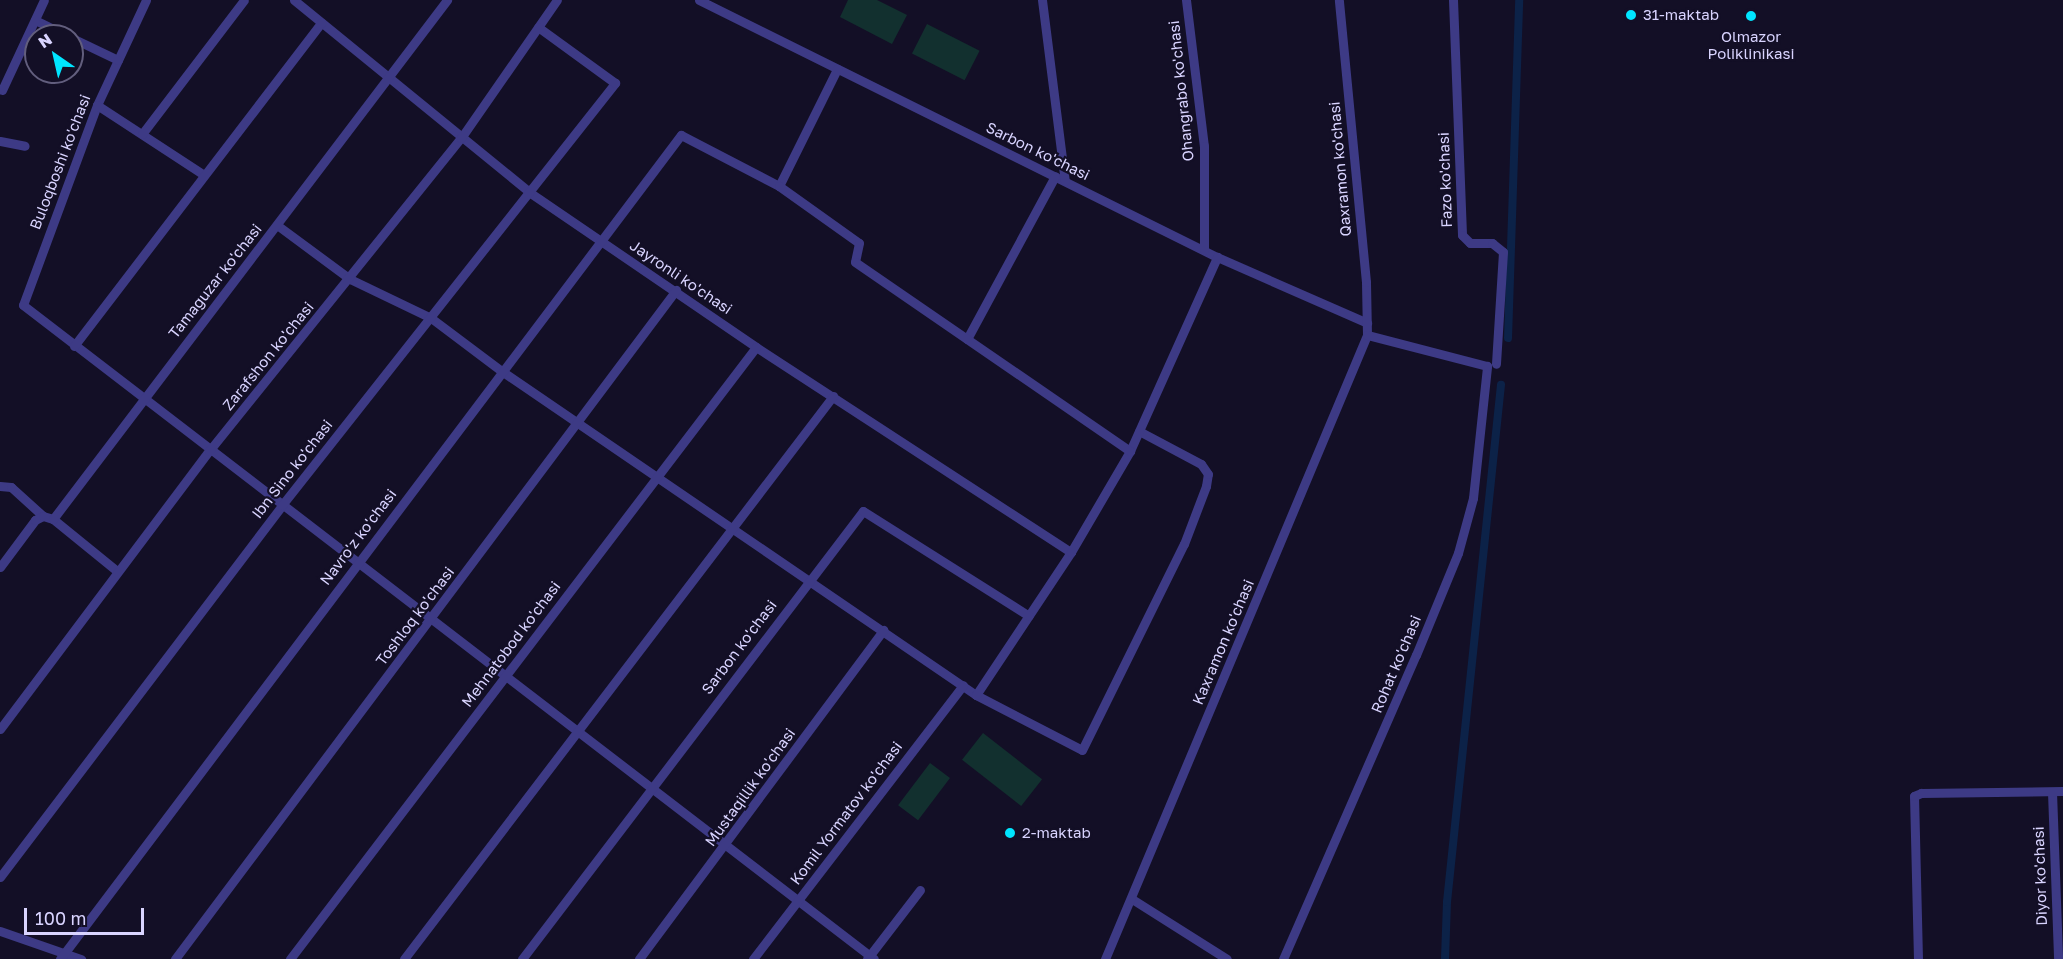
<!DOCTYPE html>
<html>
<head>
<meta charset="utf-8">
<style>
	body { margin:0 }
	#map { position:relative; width:2063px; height:959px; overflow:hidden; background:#130f26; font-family:"Golos Text",sans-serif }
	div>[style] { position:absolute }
	.green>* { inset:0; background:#12302f; transform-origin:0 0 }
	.canal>* { height:8px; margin:-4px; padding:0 4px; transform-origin:4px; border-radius:4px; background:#0c2248 }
	.minor>* { height:9px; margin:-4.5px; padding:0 4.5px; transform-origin:4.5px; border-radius:4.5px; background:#3d3a85 }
	.dots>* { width:16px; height:16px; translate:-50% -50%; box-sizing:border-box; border:3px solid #130f26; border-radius:50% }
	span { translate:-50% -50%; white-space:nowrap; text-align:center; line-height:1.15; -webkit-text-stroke:4.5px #130f26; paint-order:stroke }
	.poi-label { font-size:15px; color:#d9d4ff }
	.left { translate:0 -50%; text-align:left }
	.street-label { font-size:15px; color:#d9d4ff }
	.north { position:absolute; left:24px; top:24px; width:60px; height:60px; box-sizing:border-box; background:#130f26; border:2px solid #625e7d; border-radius:50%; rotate:326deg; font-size:16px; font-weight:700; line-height:24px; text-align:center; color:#d9d4ff }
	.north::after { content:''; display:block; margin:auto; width:21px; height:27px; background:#00e5ff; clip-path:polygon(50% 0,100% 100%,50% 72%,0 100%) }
	.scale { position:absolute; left:24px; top:908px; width:120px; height:27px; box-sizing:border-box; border:3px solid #d9d4ff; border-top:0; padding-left:8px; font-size:18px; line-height:21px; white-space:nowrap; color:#d9d4ff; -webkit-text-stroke:4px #130f26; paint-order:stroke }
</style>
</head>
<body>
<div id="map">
	<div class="green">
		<i style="clip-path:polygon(848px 0,877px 0,907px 15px,892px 44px,840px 17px)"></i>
		<i style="left:927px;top:24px;width:59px;height:33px;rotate:27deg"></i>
		<i style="left:983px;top:733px;width:75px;height:34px;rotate:38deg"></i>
		<i style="left:930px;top:763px;width:25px;height:53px;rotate:37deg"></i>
	</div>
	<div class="canal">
		<i style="left:1508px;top:338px;width:338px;rotate:-88.1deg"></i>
		<i style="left:1445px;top:959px;width:57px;rotate:-88deg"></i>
		<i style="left:1447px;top:902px;width:520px;rotate:-84.04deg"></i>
	</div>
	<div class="minor">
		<i style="left:146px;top:0;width:116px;rotate:115deg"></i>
		<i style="left:97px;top:105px;width:213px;rotate:110.3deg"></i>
		<i style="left:23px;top:305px;width:1073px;rotate:37.54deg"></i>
		<i style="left:294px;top:0;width:303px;rotate:39.2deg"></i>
		<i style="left:529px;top:192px;width:275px;rotate:34.3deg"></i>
		<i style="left:756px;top:347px;width:376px;rotate:33.1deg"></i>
		<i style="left:699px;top:0;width:578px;rotate:26.39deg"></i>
		<i style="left:1217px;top:257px;width:164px;rotate:23.7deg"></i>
		<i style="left:1042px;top:0;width:182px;rotate:82.8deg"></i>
		<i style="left:1186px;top:0;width:147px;rotate:83deg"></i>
		<i style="left:1204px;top:146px;width:104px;rotate:90deg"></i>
		<i style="left:1453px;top:0;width:235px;rotate:87.8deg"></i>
		<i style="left:1462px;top:235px;width:11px;rotate:45deg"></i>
		<i style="left:1470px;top:243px;width:22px"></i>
		<i style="left:1492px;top:243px;width:14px;rotate:39deg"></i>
		<i style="left:1503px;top:252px;width:112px;rotate:93.6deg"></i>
		<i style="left:35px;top:20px;width:37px;rotate:26deg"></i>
		<i style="left:72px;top:38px;width:51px;rotate:25.6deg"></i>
		<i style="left:2px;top:90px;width:99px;rotate:-65deg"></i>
		<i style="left:97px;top:105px;width:128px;rotate:33.2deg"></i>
		<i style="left:142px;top:134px;width:168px;rotate:-52.7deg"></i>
		<i style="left:0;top:141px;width:25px;rotate:11deg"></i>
		<i style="left:779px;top:186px;width:131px;rotate:-63.6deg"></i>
		<i style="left:277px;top:225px;width:91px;rotate:36.5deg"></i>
		<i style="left:350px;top:279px;width:90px;rotate:25.7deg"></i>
		<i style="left:431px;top:318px;width:90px;rotate:36.9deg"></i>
		<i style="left:503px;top:372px;width:573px;rotate:34.33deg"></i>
		<i style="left:976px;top:695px;width:119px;rotate:27.4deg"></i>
		<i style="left:1082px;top:750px;width:230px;rotate:-63.7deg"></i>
		<i style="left:1184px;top:544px;width:62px;rotate:-69.2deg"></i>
		<i style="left:1206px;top:486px;width:12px;rotate:-81deg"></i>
		<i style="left:1208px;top:474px;width:12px;rotate:-125deg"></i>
		<i style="left:1201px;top:464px;width:70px;rotate:-152deg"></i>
		<i style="left:967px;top:339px;width:185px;rotate:-61.6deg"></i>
		<i style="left:74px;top:346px;width:407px;rotate:-52.6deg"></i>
		<i style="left:0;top:486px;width:11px;rotate:5deg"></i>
		<i style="left:11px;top:487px;width:43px;rotate:42.2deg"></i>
		<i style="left:53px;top:519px;width:82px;rotate:39.1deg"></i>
		<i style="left:0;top:567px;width:59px;rotate:-53.3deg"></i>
		<i style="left:35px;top:520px;width:9px;rotate:-27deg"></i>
		<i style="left:43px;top:516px;width:10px;rotate:17deg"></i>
		<i style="left:53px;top:519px;width:652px;rotate:-52.8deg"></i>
		<i style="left:976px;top:695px;width:172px;rotate:-56.4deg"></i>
		<i style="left:1071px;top:552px;width:117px;rotate:-59.7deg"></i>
		<i style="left:1130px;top:451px;width:213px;rotate:-65.8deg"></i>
		<i style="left:0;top:729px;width:348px;rotate:-53.1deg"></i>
		<i style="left:209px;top:451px;width:402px;rotate:-51.2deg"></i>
		<i style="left:461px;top:138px;width:168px;rotate:-55.2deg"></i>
		<i style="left:2052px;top:792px;width:167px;rotate:87.9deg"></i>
		<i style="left:0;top:877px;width:467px;rotate:-52.8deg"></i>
		<i style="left:282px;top:505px;width:538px;rotate:-51.72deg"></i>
		<i style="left:615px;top:83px;width:95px;rotate:-144deg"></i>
		<i style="left:1132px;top:899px;width:112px;rotate:32.3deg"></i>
		<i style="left:0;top:931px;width:86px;rotate:19.1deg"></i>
		<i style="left:60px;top:959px;width:1032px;rotate:-53deg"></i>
		<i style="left:681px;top:135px;width:110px;rotate:27.5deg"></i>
		<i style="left:779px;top:186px;width:98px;rotate:35.5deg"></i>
		<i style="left:859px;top:243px;width:19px;rotate:102deg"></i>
		<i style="left:855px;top:262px;width:334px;rotate:34.5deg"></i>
		<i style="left:175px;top:959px;width:836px;rotate:-53.17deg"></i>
		<i style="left:290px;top:959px;width:769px;rotate:-52.71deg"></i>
		<i style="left:404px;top:959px;width:708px;rotate:-52.69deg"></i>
		<i style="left:522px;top:959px;width:563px;rotate:-52.72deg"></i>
		<i style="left:863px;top:511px;width:196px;rotate:32.3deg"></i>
		<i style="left:639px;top:959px;width:410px;rotate:-53.4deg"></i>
		<i style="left:753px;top:959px;width:345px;rotate:-52.5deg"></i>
		<i style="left:867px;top:959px;width:87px;rotate:-52.5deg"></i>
		<i style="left:1105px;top:959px;width:677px;rotate:-67.22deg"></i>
		<i style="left:1367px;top:335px;width:53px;rotate:-91.1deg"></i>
		<i style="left:1366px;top:282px;width:283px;rotate:-95.5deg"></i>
		<i style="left:1283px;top:959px;width:332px;rotate:-66.4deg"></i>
		<i style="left:1416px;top:655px;width:110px;rotate:-67.6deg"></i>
		<i style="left:1458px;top:553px;width:57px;rotate:-74.7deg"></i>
		<i style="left:1473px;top:498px;width:133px;rotate:-83.9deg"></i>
		<i style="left:1487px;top:366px;width:124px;rotate:-165.5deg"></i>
		<i style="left:1918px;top:959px;width:163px;rotate:-91.4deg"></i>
		<i style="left:1914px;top:796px;width:8px;rotate:-23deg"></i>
		<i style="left:1921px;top:793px;width:142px;rotate:-0.8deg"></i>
	</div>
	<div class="dots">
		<i style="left:1631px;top:15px;background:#00e5ff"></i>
		<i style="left:1751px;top:16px;background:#00e5ff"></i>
		<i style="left:1010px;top:833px;background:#00e5ff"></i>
	</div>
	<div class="poi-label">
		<span class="left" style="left:1643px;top:15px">31-maktab</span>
		<span style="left:1751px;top:45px">Olmazor<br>Poliklinikasi</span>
		<span class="left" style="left:1022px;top:833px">2-maktab</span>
	</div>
	<div class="street-label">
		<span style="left:1181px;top:91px;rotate:-96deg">Ohangrabo ko'chasi</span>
		<span style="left:1038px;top:151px;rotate:26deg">Sarbon ko'chasi</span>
		<span style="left:60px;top:162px;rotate:-69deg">Buloqboshi ko'chasi</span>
		<span style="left:1340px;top:169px;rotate:-95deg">Qaxramon ko'chasi</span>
		<span style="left:1445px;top:180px;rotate:-92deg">Fazo ko'chasi</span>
		<span style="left:681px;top:277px;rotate:34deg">Jayronli ko'chasi</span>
		<span style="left:215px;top:281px;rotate:-52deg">Tamaguzar ko'chasi</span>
		<span style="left:268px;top:356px;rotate:-51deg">Zarafshon ko'chasi</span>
		<span style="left:292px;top:469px;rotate:-52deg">Ibn Sino ko'chasi</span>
		<span style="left:358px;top:537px;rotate:-53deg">Navro'z ko'chasi</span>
		<span style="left:415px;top:616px;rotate:-53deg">Toshloq ko'chasi</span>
		<span style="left:1223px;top:642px;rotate:-67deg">Kaxramon ko'chasi</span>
		<span style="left:511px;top:644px;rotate:-53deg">Mehnatobod ko'chasi</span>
		<span style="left:739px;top:647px;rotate:-53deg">Sarbon ko'chasi</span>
		<span style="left:1396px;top:664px;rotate:-67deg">Rohat ko'chasi</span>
		<span style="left:750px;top:787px;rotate:-54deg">Mustaqillik ko'chasi</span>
		<span style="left:846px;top:813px;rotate:-53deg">Komil Yormatov ko'chasi</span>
		<span style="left:2040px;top:876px;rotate:-92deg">Diyor ko'chasi</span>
	</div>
	<div class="north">N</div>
	<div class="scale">100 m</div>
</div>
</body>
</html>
